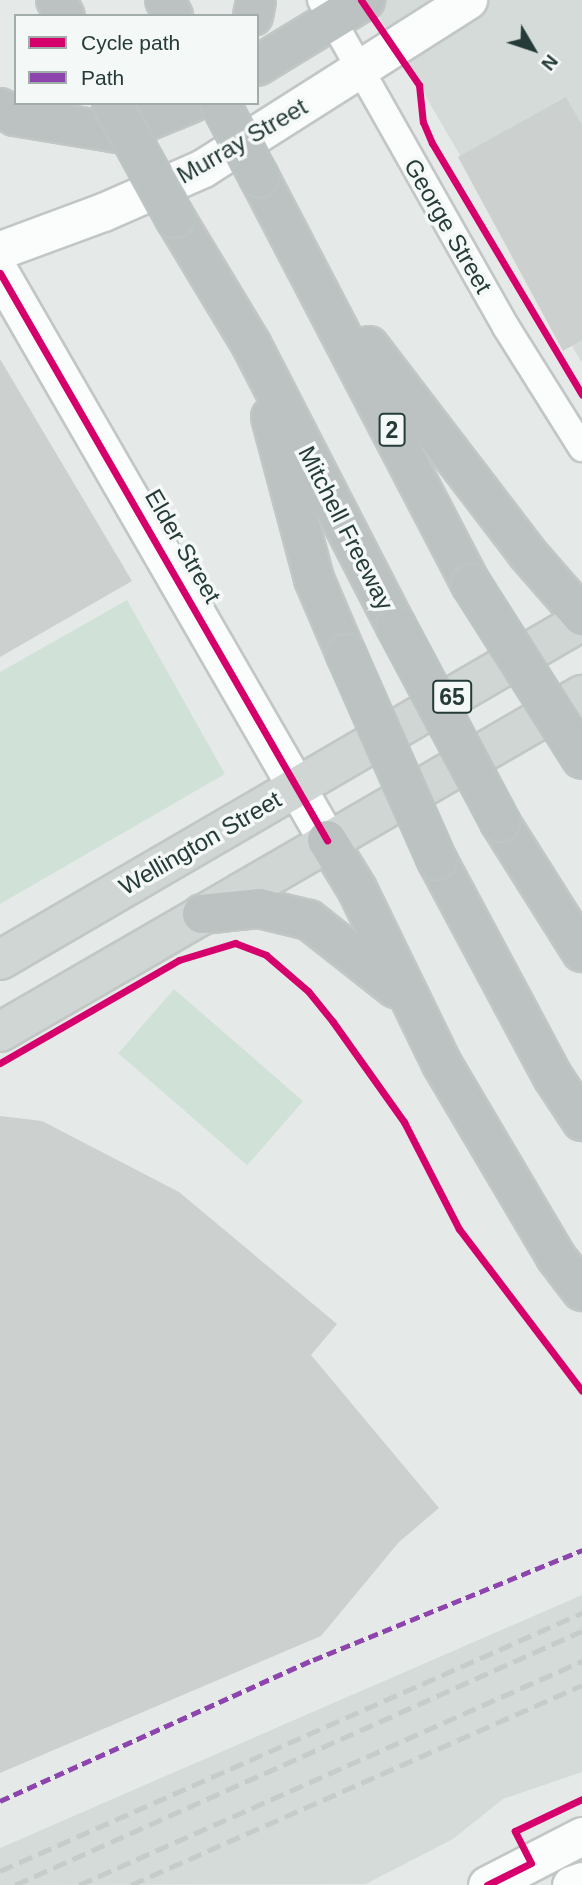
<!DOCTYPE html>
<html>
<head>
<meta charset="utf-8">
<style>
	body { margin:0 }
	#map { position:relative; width:582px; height:1885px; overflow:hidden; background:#e5eae8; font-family:Helvetica,sans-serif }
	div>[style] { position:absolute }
	.built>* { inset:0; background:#d4dbd8 }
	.green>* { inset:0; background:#d0e1d8; transform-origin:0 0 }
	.building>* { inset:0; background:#ccd1cf }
	.roads { filter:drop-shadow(2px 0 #c2c7c5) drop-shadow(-2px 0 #c2c7c5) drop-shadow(0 2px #c2c7c5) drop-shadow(0 -2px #c2c7c5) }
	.street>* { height:26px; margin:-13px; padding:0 13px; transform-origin:13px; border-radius:13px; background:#fbfcfc }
	.secondary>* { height:37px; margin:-18.5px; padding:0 18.5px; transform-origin:18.5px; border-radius:18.5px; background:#fbfcfc }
	.primary>* { height:38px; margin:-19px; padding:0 19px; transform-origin:19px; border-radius:19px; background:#cfd6d4 }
	.highway>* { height:38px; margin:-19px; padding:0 19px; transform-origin:19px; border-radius:19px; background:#bbc2c1 }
	.rail>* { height:5px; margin-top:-2.5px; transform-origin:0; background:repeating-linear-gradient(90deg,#c7cbca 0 14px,transparent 0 21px) }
	.bridges { filter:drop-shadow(2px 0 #bdc5c4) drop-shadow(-2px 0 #bdc5c4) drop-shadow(0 2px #bdc5c4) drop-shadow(0 -2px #bdc5c4) }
	.highway-bridge>* { height:38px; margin:-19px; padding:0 19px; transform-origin:19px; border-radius:19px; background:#bbc2c1 }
	.quiet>* { height:5px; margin-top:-2.5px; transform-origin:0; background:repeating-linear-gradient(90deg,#8e44ad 0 10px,transparent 0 15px) }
	.cycleway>* { height:7px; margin:-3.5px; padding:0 3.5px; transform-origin:3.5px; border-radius:3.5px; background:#d6006c }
	span { translate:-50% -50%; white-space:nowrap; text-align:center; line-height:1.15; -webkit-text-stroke:7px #f4f8f7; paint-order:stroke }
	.shield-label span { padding:2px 5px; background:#f4f8f7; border:2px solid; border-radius:5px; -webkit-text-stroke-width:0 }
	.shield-label { font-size:23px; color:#253b38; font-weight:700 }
	.street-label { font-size:24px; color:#253b38 }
	.legend { position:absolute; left:14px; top:14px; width:245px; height:91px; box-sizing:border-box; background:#f4f8f7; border:2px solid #a1acab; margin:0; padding:9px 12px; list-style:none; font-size:21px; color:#253b38 }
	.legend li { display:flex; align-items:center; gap:14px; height:35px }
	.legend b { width:35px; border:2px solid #a1acab }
	.north { position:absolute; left:498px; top:14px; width:70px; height:70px; -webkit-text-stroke:5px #f4f8f7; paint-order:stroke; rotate:129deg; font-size:19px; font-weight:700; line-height:28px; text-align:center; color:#253b38 }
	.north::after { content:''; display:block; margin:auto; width:24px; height:32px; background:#253b38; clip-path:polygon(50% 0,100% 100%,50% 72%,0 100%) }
</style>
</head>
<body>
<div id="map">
	<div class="built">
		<i style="clip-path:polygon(369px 0,582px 0,582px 363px)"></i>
		<i style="clip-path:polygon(582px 1595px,582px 1772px,503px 1799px,453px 1839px,366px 1884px,0 1885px,0 1848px)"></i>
	</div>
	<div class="green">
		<i style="clip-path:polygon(127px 600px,225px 774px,0 904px,0 672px)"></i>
		<i style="left:174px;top:989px;width:171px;height:85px;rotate:41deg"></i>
	</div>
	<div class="building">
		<i style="clip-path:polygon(566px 97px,582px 125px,582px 340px,563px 351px,458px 157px)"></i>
		<i style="clip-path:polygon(0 359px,132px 581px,0 657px)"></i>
		<i style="clip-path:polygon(0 1116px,42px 1121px,179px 1192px,337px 1324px,311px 1355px,439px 1508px,399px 1542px,321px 1636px,0 1773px)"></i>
	</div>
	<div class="roads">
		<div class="street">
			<i style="left:321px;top:0;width:376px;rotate:60.5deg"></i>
			<i style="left:506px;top:327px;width:143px;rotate:57.9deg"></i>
		</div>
		<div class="secondary">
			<i style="left:0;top:250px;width:110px;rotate:-20.3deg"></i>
			<i style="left:103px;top:212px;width:109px;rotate:-23.7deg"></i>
			<i style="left:203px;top:168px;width:314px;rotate:-32.4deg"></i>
			<i style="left:0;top:273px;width:655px;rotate:60.03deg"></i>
			<i style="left:487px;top:1885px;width:107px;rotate:-27.3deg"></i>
			<i style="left:571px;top:1885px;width:12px;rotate:-20deg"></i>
		</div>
		<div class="primary">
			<i style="left:0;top:960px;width:674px;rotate:-30.22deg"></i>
			<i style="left:0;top:1032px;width:673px;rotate:-30.07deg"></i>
		</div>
		<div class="highway">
			<i style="left:56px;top:0;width:18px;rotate:61deg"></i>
			<i style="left:165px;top:0;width:18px;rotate:63deg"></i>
			<i style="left:253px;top:16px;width:16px;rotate:-79deg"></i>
			<i style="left:257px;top:66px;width:127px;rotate:-31.4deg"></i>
			<i style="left:0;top:108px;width:17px;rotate:28deg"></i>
			<i style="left:15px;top:116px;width:104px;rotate:9.4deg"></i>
			<i style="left:118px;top:133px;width:79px;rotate:-22.3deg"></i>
			<i style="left:259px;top:177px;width:459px;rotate:62.5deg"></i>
			<i style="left:175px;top:218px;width:147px;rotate:58.9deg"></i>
			<i style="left:251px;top:344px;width:317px;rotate:62.8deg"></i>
			<i style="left:369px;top:346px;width:260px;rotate:52.6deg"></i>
			<i style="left:527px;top:553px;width:84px;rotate:48.9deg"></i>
			<i style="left:271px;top:417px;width:168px;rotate:75.1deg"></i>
			<i style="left:314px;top:579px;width:82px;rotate:66.9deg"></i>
			<i style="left:500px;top:822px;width:154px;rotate:57.8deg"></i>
			<i style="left:327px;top:840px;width:57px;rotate:58.5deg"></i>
			<i style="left:357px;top:889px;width:195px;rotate:64.1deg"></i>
			<i style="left:442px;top:1064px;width:224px;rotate:59.4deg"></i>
			<i style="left:556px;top:1257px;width:43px;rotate:52.6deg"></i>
			<i style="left:437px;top:860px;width:246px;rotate:61.9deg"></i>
			<i style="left:553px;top:1077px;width:53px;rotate:56.6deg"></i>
			<i style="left:202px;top:914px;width:57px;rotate:-6deg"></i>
			<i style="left:259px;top:908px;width:51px;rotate:13.5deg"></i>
			<i style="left:309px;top:920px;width:110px;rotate:38.3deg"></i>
		</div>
	</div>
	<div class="rail">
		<i style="left:0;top:1871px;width:637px;rotate:-23.91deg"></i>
		<i style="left:15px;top:1885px;width:621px;rotate:-24.13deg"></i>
		<i style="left:79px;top:1885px;width:551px;rotate:-24deg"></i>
		<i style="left:131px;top:1885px;width:493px;rotate:-23.9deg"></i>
	</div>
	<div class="bridges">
		<div class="highway-bridge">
			<i style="left:112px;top:103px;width:131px;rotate:61.3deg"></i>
			<i style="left:220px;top:103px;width:84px;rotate:62.2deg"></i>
			<i style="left:471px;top:584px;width:207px;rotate:57.6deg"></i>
			<i style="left:396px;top:626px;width:222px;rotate:62deg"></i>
			<i style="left:346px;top:654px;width:225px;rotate:66.2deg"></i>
		</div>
	</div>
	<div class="quiet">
		<i style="left:0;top:1801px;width:343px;rotate:-24.3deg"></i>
		<i style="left:313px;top:1660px;width:291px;rotate:-22.2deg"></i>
	</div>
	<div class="cycleway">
		<i style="left:361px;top:0;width:103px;rotate:55.7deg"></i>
		<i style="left:419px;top:85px;width:37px;rotate:84deg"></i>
		<i style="left:423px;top:122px;width:23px;rotate:67deg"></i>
		<i style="left:432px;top:143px;width:293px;rotate:59.2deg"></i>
		<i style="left:0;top:273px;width:655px;rotate:60.03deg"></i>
		<i style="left:0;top:1063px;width:207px;rotate:-29.9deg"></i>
		<i style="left:179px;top:960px;width:59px;rotate:-16.9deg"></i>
		<i style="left:235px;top:943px;width:33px;rotate:21deg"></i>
		<i style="left:266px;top:955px;width:55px;rotate:40.6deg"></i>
		<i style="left:308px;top:991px;width:40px;rotate:51deg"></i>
		<i style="left:333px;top:1022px;width:123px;rotate:54.6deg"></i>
		<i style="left:404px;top:1122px;width:120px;rotate:62.8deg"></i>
		<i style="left:459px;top:1229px;width:203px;rotate:52.8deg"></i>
		<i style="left:487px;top:1885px;width:49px;rotate:-26.6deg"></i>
		<i style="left:531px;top:1863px;width:36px;rotate:-117deg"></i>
		<i style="left:515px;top:1831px;width:74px;rotate:-25.5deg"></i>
	</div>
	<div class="shield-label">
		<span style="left:392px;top:430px">2</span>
		<span style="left:452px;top:697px">65</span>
	</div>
	<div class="street-label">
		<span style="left:242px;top:141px;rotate:-30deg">Murray Street</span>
		<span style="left:448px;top:226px;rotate:60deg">George Street</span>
		<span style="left:346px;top:528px;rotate:63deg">Mitchell Freeway</span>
		<span style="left:183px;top:546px;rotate:60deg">Elder Street</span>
		<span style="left:200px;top:843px;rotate:-30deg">Wellington Street</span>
	</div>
	<ul class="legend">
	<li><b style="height:9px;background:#d6006c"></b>Cycle path</li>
	<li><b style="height:9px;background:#8e44ad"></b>Path</li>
	</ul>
	<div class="north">N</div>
</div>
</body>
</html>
